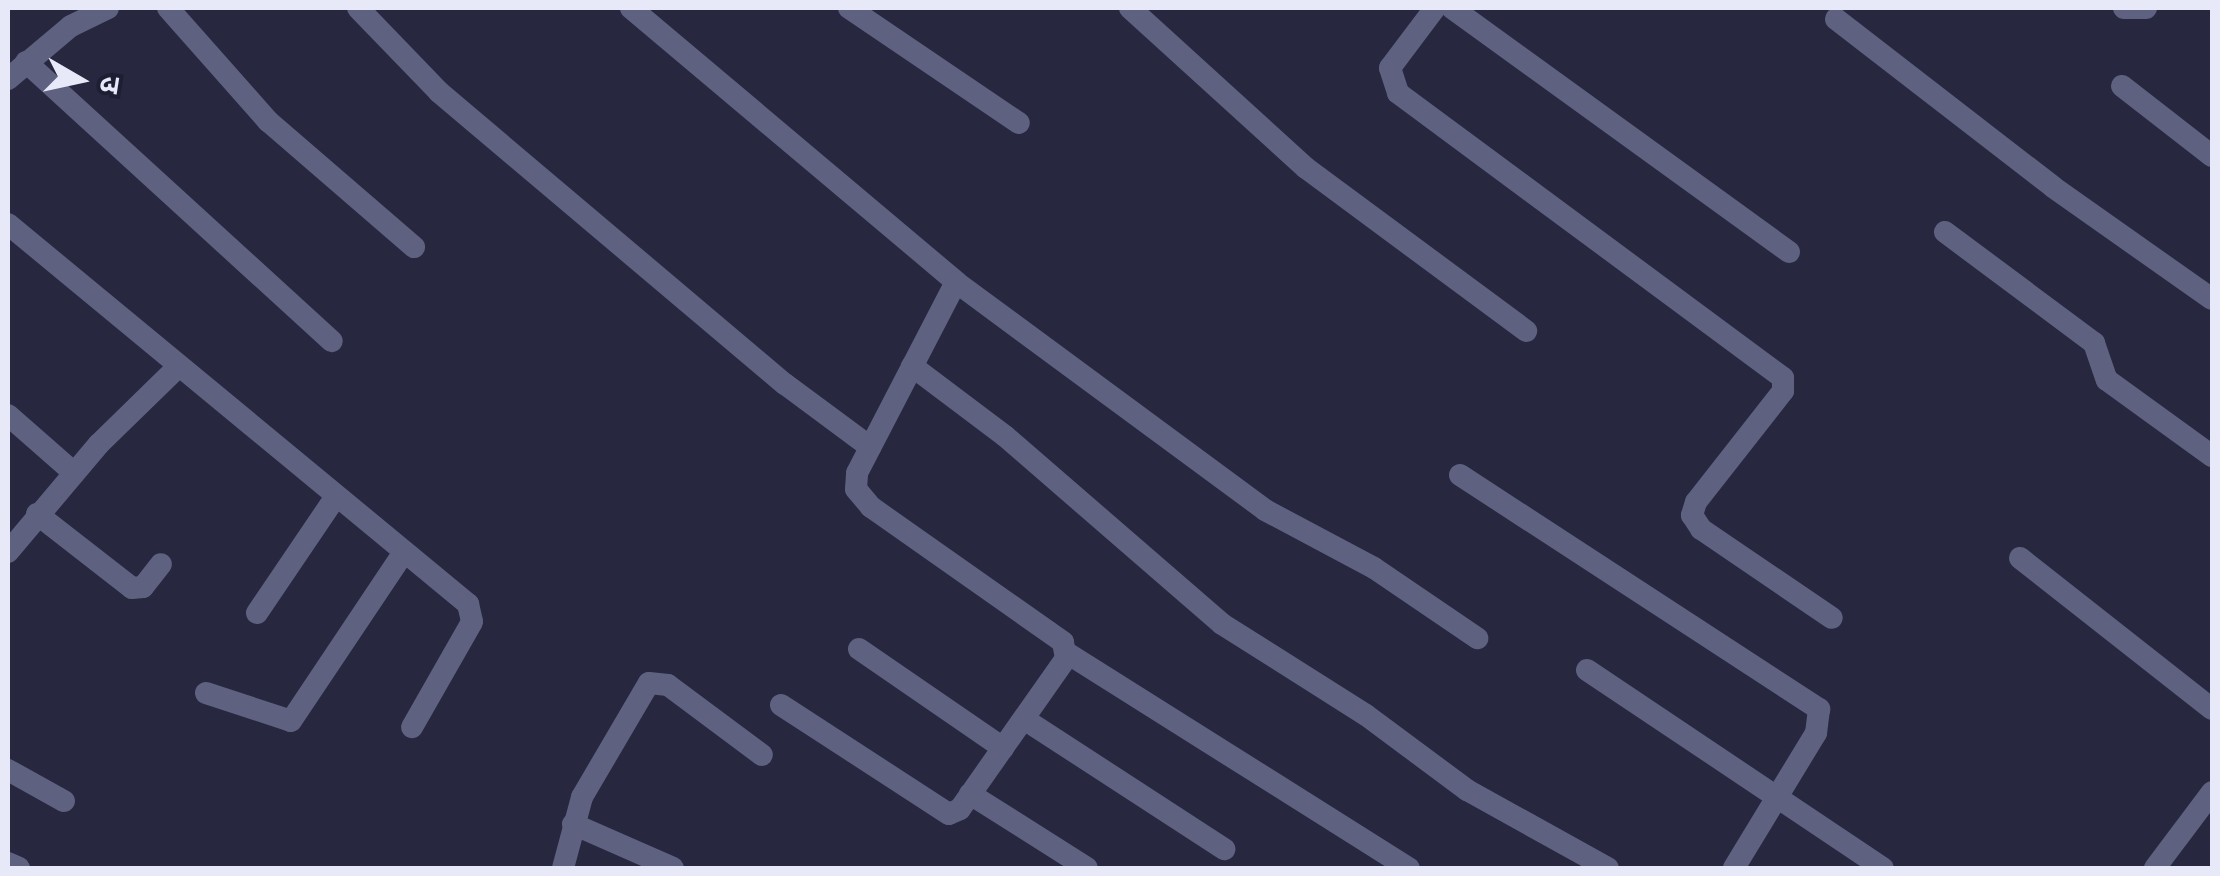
<!DOCTYPE html>
<html>
<head>
<meta charset="utf-8">
<style>
	body { margin:0 }
	#map { position:relative; width:2220px; height:876px; overflow:hidden; background:#27283f; font-family:"Roboto Condensed","Noto Sans Devanagari",sans-serif }
	div>[style] { position:absolute }
	.minor>* { height:22px; margin:-11px; padding:0 11px; transform-origin:11px; border-radius:11px; background:#5e6180 }
	span { translate:-50% -50%; white-space:nowrap; text-align:center; line-height:1.15; -webkit-text-stroke:10px #1d1e34; paint-order:stroke }
	.frame { position:absolute; inset:0; border:10px solid #e7e9f8; pointer-events:none }
	.north { position:absolute; left:30px; top:30px; width:100px; height:100px; -webkit-text-stroke:8px #1d1e34; paint-order:stroke; rotate:99deg; font-size:28px; font-weight:700; line-height:40px; text-align:center; color:#e7e9f8 }
	.north::after { content:''; display:block; margin:auto; width:35px; height:45px; background:#e7e9f8; clip-path:polygon(50% 0,100% 100%,50% 72%,0 100%) }
</style>
</head>
<body>
<div id="map">
	<div class="minor">
		<i style="left:168px;top:8px;width:151px;rotate:48.5deg"></i>
		<i style="left:268px;top:121px;width:193px;rotate:40.8deg"></i>
		<i style="left:358px;top:8px;width:117px;rotate:46deg"></i>
		<i style="left:439px;top:92px;width:453px;rotate:40.2deg"></i>
		<i style="left:785px;top:384px;width:106px;rotate:36.5deg"></i>
		<i style="left:631px;top:8px;width:425px;rotate:40.1deg"></i>
		<i style="left:956px;top:282px;width:384px;rotate:36.4deg"></i>
		<i style="left:1265px;top:510px;width:123px;rotate:28deg"></i>
		<i style="left:1374px;top:568px;width:125px;rotate:34.2deg"></i>
		<i style="left:849px;top:8px;width:205px;rotate:34.1deg"></i>
		<i style="left:1130px;top:8px;width:238px;rotate:42.3deg"></i>
		<i style="left:1306px;top:168px;width:274px;rotate:36.5deg"></i>
		<i style="left:1435px;top:8px;width:75px;rotate:126.9deg"></i>
		<i style="left:1390px;top:68px;width:26px;rotate:72deg"></i>
		<i style="left:1398px;top:93px;width:479px;rotate:36.5deg"></i>
		<i style="left:1783px;top:378px;width:13px;rotate:90deg"></i>
		<i style="left:1783px;top:391px;width:141px;rotate:128.1deg"></i>
		<i style="left:1696px;top:502px;width:14px;rotate:107deg"></i>
		<i style="left:1692px;top:515px;width:17px;rotate:57deg"></i>
		<i style="left:1701px;top:529px;width:158px;rotate:34.2deg"></i>
		<i style="left:1452px;top:8px;width:416px;rotate:35.9deg"></i>
		<i style="left:2124px;top:8px;width:22px"></i>
		<i style="left:1836px;top:19px;width:274px;rotate:37.7deg"></i>
		<i style="left:2053px;top:187px;width:194px;rotate:35.2deg"></i>
		<i style="left:26px;top:62px;width:414px;rotate:42.4deg"></i>
		<i style="left:8px;top:79px;width:82px;rotate:-40.1deg"></i>
		<i style="left:71px;top:26px;width:41px;rotate:-25.9deg"></i>
		<i style="left:2122px;top:86px;width:114px;rotate:37.9deg"></i>
		<i style="left:8px;top:224px;width:597px;rotate:39.56deg"></i>
		<i style="left:468px;top:604px;width:18px;rotate:77deg"></i>
		<i style="left:472px;top:622px;width:121px;rotate:119.7deg"></i>
		<i style="left:1945px;top:232px;width:186px;rotate:36.7deg"></i>
		<i style="left:2094px;top:343px;width:39px;rotate:71deg"></i>
		<i style="left:2107px;top:380px;width:130px;rotate:35.9deg"></i>
		<i style="left:912px;top:366px;width:116px;rotate:37deg"></i>
		<i style="left:1005px;top:436px;width:287px;rotate:40.9deg"></i>
		<i style="left:1222px;top:624px;width:170px;rotate:32.3deg"></i>
		<i style="left:1366px;top:715px;width:126px;rotate:36.6deg"></i>
		<i style="left:1467px;top:790px;width:161px;rotate:29deg"></i>
		<i style="left:8px;top:415px;width:88px;rotate:41.3deg"></i>
		<i style="left:1460px;top:475px;width:429px;rotate:33.1deg"></i>
		<i style="left:1819px;top:709px;width:24px;rotate:97deg"></i>
		<i style="left:1816px;top:733px;width:158px;rotate:121.3deg"></i>
		<i style="left:37px;top:514px;width:120px;rotate:37.9deg"></i>
		<i style="left:132px;top:588px;width:11px;rotate:-5deg"></i>
		<i style="left:143px;top:587px;width:29px;rotate:-52deg"></i>
		<i style="left:8px;top:552px;width:141px;rotate:-49.9deg"></i>
		<i style="left:99px;top:444px;width:109px;rotate:-44.3deg"></i>
		<i style="left:2020px;top:558px;width:244px;rotate:38.2deg"></i>
		<i style="left:257px;top:613px;width:139px;rotate:-55.9deg"></i>
		<i style="left:859px;top:649px;width:175px;rotate:34.5deg"></i>
		<i style="left:1067px;top:653px;width:404px;rotate:32.2deg"></i>
		<i style="left:1587px;top:670px;width:356px;rotate:33.8deg"></i>
		<i style="left:206px;top:693px;width:89px;rotate:18.2deg"></i>
		<i style="left:291px;top:721px;width:201px;rotate:-56.2deg"></i>
		<i style="left:781px;top:705px;width:200px;rotate:33deg"></i>
		<i style="left:949px;top:814px;width:12px;rotate:-24deg"></i>
		<i style="left:960px;top:809px;width:184px;rotate:-54.9deg"></i>
		<i style="left:1066px;top:658px;width:16px;rotate:-101deg"></i>
		<i style="left:1063px;top:642px;width:235px;rotate:-144.9deg"></i>
		<i style="left:871px;top:507px;width:23px;rotate:-130deg"></i>
		<i style="left:856px;top:489px;width:16px;rotate:-86deg"></i>
		<i style="left:857px;top:473px;width:215px;rotate:-62.6deg"></i>
		<i style="left:1024px;top:719px;width:239px;rotate:33deg"></i>
		<i style="left:8px;top:770px;width:64px;rotate:29deg"></i>
		<i style="left:970px;top:794px;width:138px;rotate:32.3deg"></i>
		<i style="left:573px;top:824px;width:109px;rotate:23.7deg"></i>
		<i style="left:8px;top:863px;width:12px;rotate:24deg"></i>
		<i style="left:563px;top:868px;width:73px;rotate:-75deg"></i>
		<i style="left:582px;top:797px;width:132px;rotate:-59.6deg"></i>
		<i style="left:649px;top:683px;width:19px;rotate:6deg"></i>
		<i style="left:668px;top:685px;width:117px;rotate:36.7deg"></i>
		<i style="left:2155px;top:868px;width:95px;rotate:-53.1deg"></i>
	</div>
	<div class="frame"></div>
	<div class="north">उ</div>
</div>
</body>
</html>
